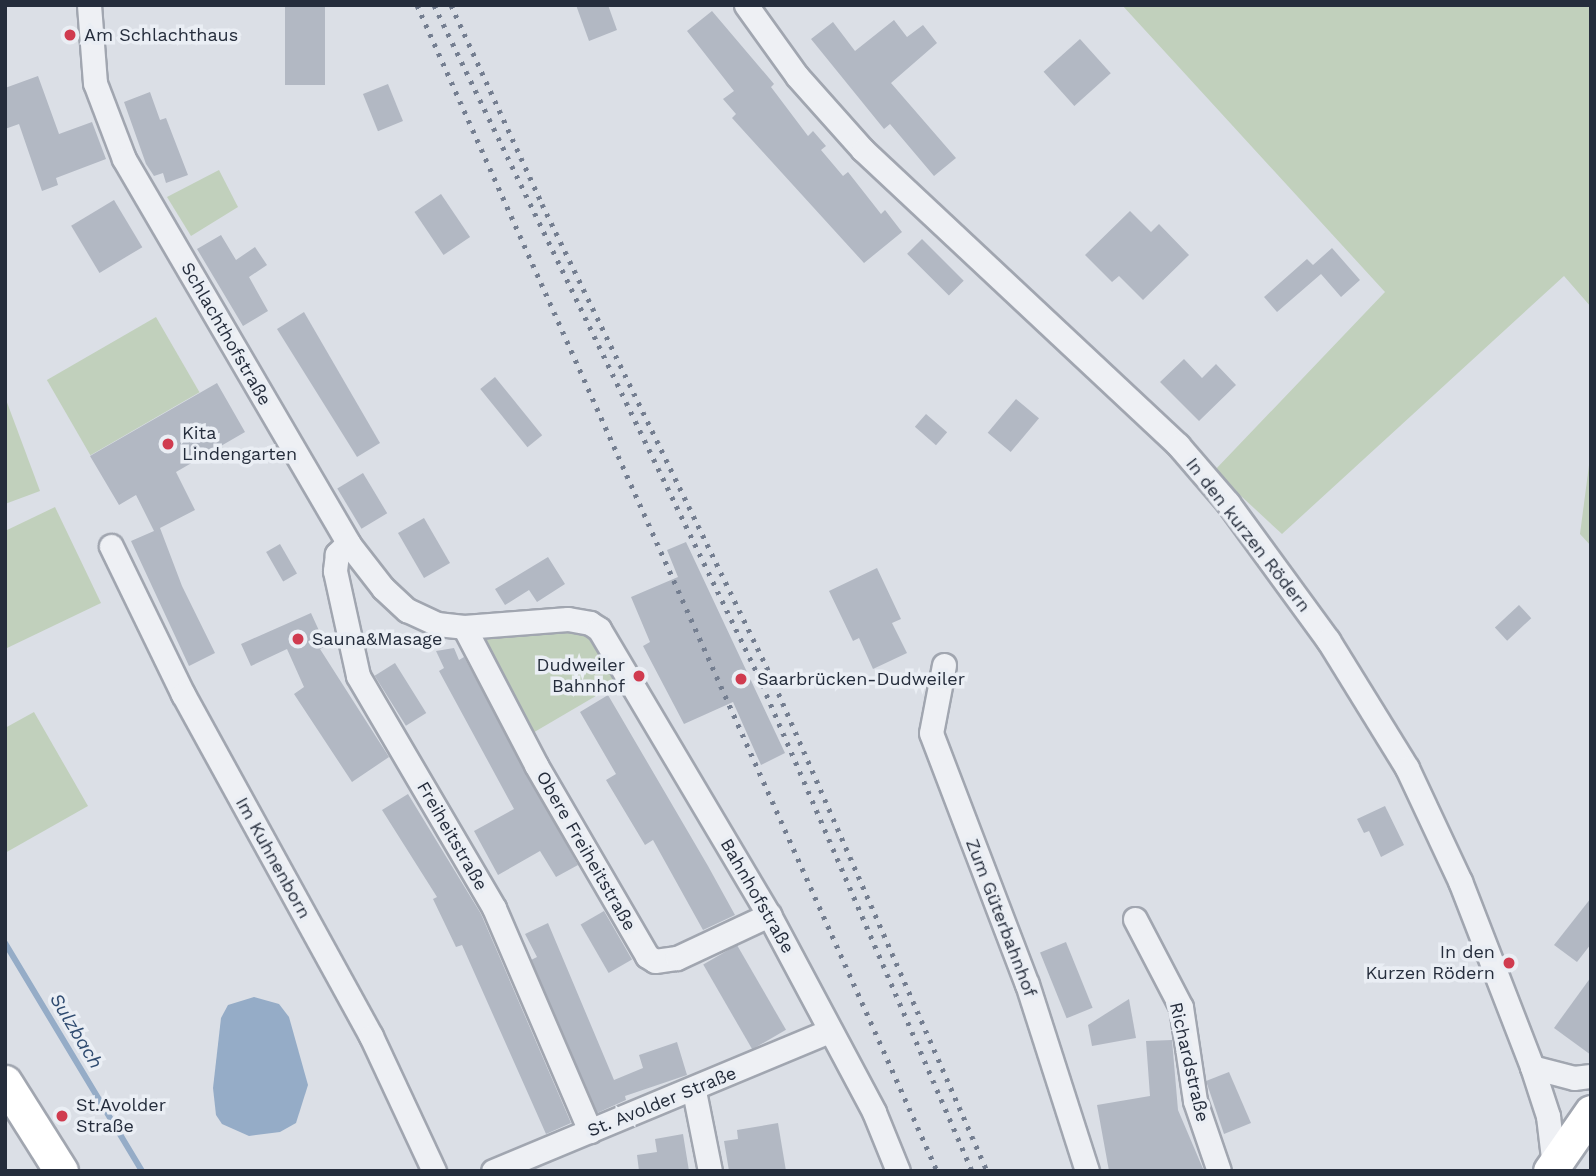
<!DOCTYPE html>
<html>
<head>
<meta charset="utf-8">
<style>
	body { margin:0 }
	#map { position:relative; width:1596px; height:1176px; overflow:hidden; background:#dbdfe6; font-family:"Work Sans",sans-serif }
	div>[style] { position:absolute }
	.green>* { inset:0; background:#c1d0bc; transform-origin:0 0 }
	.water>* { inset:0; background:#95acc7 }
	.stream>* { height:6px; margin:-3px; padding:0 3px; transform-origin:3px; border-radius:3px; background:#95acc7 }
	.building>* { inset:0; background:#b2b8c3; transform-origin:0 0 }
	.roads { filter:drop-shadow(2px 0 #a1a6b0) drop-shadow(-2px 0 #a1a6b0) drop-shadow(0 2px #a1a6b0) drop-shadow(0 -2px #a1a6b0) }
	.street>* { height:23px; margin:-11.5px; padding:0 11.5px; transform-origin:11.5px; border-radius:11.5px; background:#eef0f4 }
	.secondary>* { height:33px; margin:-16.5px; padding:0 16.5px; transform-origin:16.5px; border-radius:16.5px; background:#fff }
	.rail>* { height:5px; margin-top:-2.5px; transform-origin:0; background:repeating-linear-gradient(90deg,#747e90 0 3.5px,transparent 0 10.5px) }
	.dots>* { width:19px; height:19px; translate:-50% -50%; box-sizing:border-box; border:4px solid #eaeef4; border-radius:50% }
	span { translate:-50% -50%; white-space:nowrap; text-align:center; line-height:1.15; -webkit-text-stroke:7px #eaeef4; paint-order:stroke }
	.poi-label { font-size:18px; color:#252d3c }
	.left { translate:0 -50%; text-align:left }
	.right { translate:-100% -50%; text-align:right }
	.street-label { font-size:18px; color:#252d3c }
	.water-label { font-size:19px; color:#2f4b70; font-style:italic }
	.frame { position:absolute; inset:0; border:7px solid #252d3c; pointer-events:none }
</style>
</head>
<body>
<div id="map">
	<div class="green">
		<i style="clip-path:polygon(1122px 5px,1591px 5px,1591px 307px,1564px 276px,1282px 534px,1214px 471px,1385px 292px)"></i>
		<i style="clip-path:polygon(219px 170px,238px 207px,191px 236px,167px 197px)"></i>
		<i style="left:156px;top:317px;width:87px;height:126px;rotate:60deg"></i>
		<i style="clip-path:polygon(5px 397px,40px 491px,5px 504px)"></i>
		<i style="clip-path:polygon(1591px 450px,1591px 546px,1580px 534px)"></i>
		<i style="clip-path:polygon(55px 507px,101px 603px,5px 649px,5px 531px)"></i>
		<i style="clip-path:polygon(563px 629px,590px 636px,618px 683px,531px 734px,477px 636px)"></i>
		<i style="clip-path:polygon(34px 712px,88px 806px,5px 853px,5px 728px)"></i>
	</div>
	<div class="water">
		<i style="clip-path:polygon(254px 997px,279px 1004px,289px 1017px,308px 1085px,296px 1123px,280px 1132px,249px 1136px,222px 1124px,216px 1115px,213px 1088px,221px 1018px,228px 1005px)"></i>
	</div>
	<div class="stream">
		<i style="left:5px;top:943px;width:266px;rotate:59deg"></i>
	</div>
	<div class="building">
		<i style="left:285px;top:5px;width:40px;height:80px"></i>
		<i style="clip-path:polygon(576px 5px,608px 5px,617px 30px,589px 41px)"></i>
		<i style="clip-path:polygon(712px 11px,774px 84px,771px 87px,808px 136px,813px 131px,826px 146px,821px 150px,843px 176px,848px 172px,881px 214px,885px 210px,902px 232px,864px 263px,732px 118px,736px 114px,723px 99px,734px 91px,687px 31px)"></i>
		<i style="clip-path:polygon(894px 20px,907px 37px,923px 25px,937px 43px,891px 83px,956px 158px,934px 176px,890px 124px,884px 129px,811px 39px,833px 22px,855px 51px)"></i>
		<i style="left:1080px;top:39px;width:46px;height:49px;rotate:48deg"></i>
		<i style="clip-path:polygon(38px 76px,59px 134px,92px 122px,106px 159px,56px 178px,58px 185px,42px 191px,19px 124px,5px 129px,5px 88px)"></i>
		<i style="left:388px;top:84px;width:40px;height:27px;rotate:68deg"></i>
		<i style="clip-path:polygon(150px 92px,160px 120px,166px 118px,188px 175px,166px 183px,163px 173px,154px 176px,146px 164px,124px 102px)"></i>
		<i style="left:441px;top:194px;width:52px;height:32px;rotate:56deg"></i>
		<i style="left:114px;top:200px;width:55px;height:50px;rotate:59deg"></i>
		<i style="clip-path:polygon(1130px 211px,1151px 232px,1159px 224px,1189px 255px,1143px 300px,1119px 276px,1112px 282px,1085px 255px)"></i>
		<i style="clip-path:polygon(221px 235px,236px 260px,255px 247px,267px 265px,249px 277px,268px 311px,243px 326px,197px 249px)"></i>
		<i style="left:922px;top:239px;width:59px;height:21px;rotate:45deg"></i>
		<i style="clip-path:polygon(1332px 248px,1360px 280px,1341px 297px,1321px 274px,1277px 312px,1264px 297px,1307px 259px,1313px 265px)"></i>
		<i style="clip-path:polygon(304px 312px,380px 443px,357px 457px,277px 329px)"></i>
		<i style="clip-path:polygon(1184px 359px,1202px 378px,1216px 364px,1236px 385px,1199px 421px,1160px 382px)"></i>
		<i style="left:495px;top:377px;width:75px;height:19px;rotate:51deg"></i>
		<i style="clip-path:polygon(217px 383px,245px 432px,176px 472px,195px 510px,160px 528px,182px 586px,215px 653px,189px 666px,131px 541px,154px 531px,136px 495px,119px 505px,90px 456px)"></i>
		<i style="left:1016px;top:399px;width:30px;height:44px;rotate:40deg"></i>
		<i style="left:926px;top:414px;width:28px;height:17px;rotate:41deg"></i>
		<i style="left:363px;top:473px;width:47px;height:30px;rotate:59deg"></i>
		<i style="left:424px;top:518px;width:52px;height:30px;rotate:60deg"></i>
		<i style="clip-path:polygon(686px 542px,785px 753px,761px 765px,733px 702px,684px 724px,643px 646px,650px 642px,631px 597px,678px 577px,667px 550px)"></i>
		<i style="left:280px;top:544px;width:34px;height:16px;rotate:60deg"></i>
		<i style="clip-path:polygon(548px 557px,565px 584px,537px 602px,529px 590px,505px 605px,495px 589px)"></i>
		<i style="clip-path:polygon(877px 568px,901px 619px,892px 623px,907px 653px,873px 669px,859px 638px,853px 641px,829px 591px)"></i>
		<i style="left:1519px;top:605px;width:18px;height:33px;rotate:47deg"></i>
		<i style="clip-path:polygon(311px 613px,326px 646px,320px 649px,389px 757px,352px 782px,294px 694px,304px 687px,287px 649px,251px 666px,241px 644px)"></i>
		<i style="clip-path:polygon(454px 648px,459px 660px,464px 657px,578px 865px,556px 877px,540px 851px,498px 875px,474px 831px,514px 809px,439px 671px,444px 668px,436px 651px)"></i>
		<i style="left:395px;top:663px;width:59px;height:24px;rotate:58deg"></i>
		<i style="clip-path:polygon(608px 695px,708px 866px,735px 915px,703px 930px,653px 840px,645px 845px,606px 780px,616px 774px,580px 712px)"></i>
		<i style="clip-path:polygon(408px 794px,481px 914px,571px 1123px,546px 1134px,462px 945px,456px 947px,433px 899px,437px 897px,382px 810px)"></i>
		<i style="clip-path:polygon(1385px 806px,1404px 845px,1381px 857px,1369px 831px,1364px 833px,1357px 819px)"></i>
		<i style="clip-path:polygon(1591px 898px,1591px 944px,1577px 962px,1554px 945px)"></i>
		<i style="left:604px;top:911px;width:56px;height:27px;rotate:60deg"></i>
		<i style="clip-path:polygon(548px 923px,614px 1080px,643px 1068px,639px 1055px,677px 1042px,687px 1075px,625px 1096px,626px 1100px,597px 1113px,531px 960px,537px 957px,525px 934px)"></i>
		<i style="left:1066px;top:942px;width:71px;height:28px;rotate:68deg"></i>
		<i style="left:737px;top:945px;width:98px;height:39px;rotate:60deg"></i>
		<i style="clip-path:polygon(1591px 977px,1591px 1055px,1554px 1028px)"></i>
		<i style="clip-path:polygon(1129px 999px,1136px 1038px,1092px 1046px,1088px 1025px)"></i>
		<i style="clip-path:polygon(1172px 1040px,1178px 1110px,1204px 1171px,1109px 1171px,1097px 1105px,1150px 1096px,1146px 1041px)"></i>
		<i style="clip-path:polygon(1229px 1072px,1251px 1123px,1224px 1134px,1206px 1081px)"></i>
		<i style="clip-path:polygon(778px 1123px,786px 1171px,729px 1171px,724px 1141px,738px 1139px,737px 1130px)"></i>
		<i style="clip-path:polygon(683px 1134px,689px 1171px,639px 1171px,637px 1155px,657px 1152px,655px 1139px)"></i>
	</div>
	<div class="roads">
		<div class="street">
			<i style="left:89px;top:5px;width:78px;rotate:85.6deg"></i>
			<i style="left:95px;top:83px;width:81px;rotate:69.1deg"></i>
			<i style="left:124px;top:159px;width:445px;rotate:59.7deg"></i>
			<i style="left:348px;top:543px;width:57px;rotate:52.1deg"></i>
			<i style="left:383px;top:588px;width:33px;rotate:43deg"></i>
			<i style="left:407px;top:610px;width:33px;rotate:25deg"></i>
			<i style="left:437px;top:624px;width:27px;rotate:6deg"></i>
			<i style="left:464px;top:627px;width:104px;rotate:-4.4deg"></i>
			<i style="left:568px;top:619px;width:22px;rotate:10deg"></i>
			<i style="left:590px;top:623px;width:11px;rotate:34deg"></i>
			<i style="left:599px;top:629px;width:333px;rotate:59.3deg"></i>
			<i style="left:769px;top:915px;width:223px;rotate:61.9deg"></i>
			<i style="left:874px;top:1112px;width:64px;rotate:67.9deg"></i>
			<i style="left:746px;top:5px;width:87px;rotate:54.3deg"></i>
			<i style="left:797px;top:76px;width:99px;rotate:48.3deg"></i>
			<i style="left:863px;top:150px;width:432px;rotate:43.1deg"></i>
			<i style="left:1178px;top:445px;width:77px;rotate:49.2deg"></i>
			<i style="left:1228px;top:503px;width:170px;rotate:53.9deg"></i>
			<i style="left:1328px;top:640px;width:150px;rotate:58.3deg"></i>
			<i style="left:1407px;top:768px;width:125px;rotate:64.9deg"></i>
			<i style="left:1460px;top:881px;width:199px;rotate:68.8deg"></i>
			<i style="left:1532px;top:1067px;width:52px;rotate:71.9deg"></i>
			<i style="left:1548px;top:1116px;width:50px;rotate:83.2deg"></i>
			<i style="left:348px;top:543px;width:16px;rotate:135deg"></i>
			<i style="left:337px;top:554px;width:17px;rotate:97deg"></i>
			<i style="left:335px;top:571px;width:107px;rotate:77.6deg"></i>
			<i style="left:358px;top:676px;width:269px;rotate:59.6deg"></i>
			<i style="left:494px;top:908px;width:243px;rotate:66.7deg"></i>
			<i style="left:111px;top:546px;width:165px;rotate:64.1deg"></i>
			<i style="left:183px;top:694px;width:390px;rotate:61.2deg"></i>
			<i style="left:371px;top:1036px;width:149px;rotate:65deg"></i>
			<i style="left:464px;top:627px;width:156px;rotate:62.4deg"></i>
			<i style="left:536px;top:765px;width:221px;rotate:59.8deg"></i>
			<i style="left:647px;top:956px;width:9px;rotate:32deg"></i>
			<i style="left:655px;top:961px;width:22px;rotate:-8deg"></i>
			<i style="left:677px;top:958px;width:102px;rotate:-25.1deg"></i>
			<i style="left:944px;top:665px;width:69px;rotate:100.8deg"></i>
			<i style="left:931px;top:733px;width:269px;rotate:69.1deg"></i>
			<i style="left:1027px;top:984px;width:196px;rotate:72.2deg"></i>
			<i style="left:1135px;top:919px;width:99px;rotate:62.4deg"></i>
			<i style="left:1181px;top:1007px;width:95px;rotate:81.5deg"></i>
			<i style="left:1195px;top:1101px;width:74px;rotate:71.1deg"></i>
			<i style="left:1532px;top:1067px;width:43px;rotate:14.7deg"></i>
			<i style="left:1574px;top:1078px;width:17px;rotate:-7deg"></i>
			<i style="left:694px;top:1091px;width:82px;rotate:78.7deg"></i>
			<i style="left:493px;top:1171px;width:365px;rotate:-22.6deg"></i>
		</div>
		<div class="secondary">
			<i style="left:5px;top:1082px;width:105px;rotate:57.8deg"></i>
			<i style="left:1550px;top:1171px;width:72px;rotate:-55.2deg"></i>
		</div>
	</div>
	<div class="rail">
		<i style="left:417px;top:5px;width:1277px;rotate:65.96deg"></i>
		<i style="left:434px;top:5px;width:744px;rotate:64.19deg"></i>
		<i style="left:758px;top:675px;width:540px;rotate:66.66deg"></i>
		<i style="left:451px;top:5px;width:219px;rotate:65.4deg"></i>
		<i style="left:542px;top:204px;width:522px;rotate:64.12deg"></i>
		<i style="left:770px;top:674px;width:542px;rotate:66.41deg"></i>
	</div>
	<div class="dots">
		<i style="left:70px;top:35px;background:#d03b4f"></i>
		<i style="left:168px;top:444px;background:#d03b4f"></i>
		<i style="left:298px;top:639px;background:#d03b4f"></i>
		<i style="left:639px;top:676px;background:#d03b4f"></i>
		<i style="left:741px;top:679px;background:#d03b4f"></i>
		<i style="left:1509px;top:963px;background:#d03b4f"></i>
		<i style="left:62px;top:1116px;background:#d03b4f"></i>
	</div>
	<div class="poi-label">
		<span class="left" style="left:84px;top:35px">Am Schlachthaus</span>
		<span class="left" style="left:182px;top:444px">Kita<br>Lindengarten</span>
		<span class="left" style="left:312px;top:639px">Sauna&amp;Masage</span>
		<span class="right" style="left:625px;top:676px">Dudweiler<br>Bahnhof</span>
		<span class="left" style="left:757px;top:679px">Saarbrücken-Dudweiler</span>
		<span class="right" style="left:1495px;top:963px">In den<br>Kurzen Rödern</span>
		<span class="left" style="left:76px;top:1116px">St.Avolder<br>Straße</span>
	</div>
	<div class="street-label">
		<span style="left:226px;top:334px;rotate:60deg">Schlachthofstraße</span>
		<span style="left:1248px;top:535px;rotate:52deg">In den kurzen Rödern</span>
		<span style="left:452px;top:836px;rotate:60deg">Freiheitstraße</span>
		<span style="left:586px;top:851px;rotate:60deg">Obere Freiheitstraße</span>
		<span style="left:273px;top:858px;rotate:61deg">Im Kuhnenborn</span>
		<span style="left:757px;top:896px;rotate:60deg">Bahnhofstraße</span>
		<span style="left:1001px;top:918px;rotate:69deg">Zum Güterbahnhof</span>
		<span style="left:1189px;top:1062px;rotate:77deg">Richardstraße</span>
		<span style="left:662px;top:1102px;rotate:-22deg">St. Avolder Straße</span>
	</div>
	<div class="water-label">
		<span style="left:76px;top:1031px;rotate:59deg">Sulzbach</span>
	</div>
	<div class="frame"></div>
</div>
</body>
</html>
